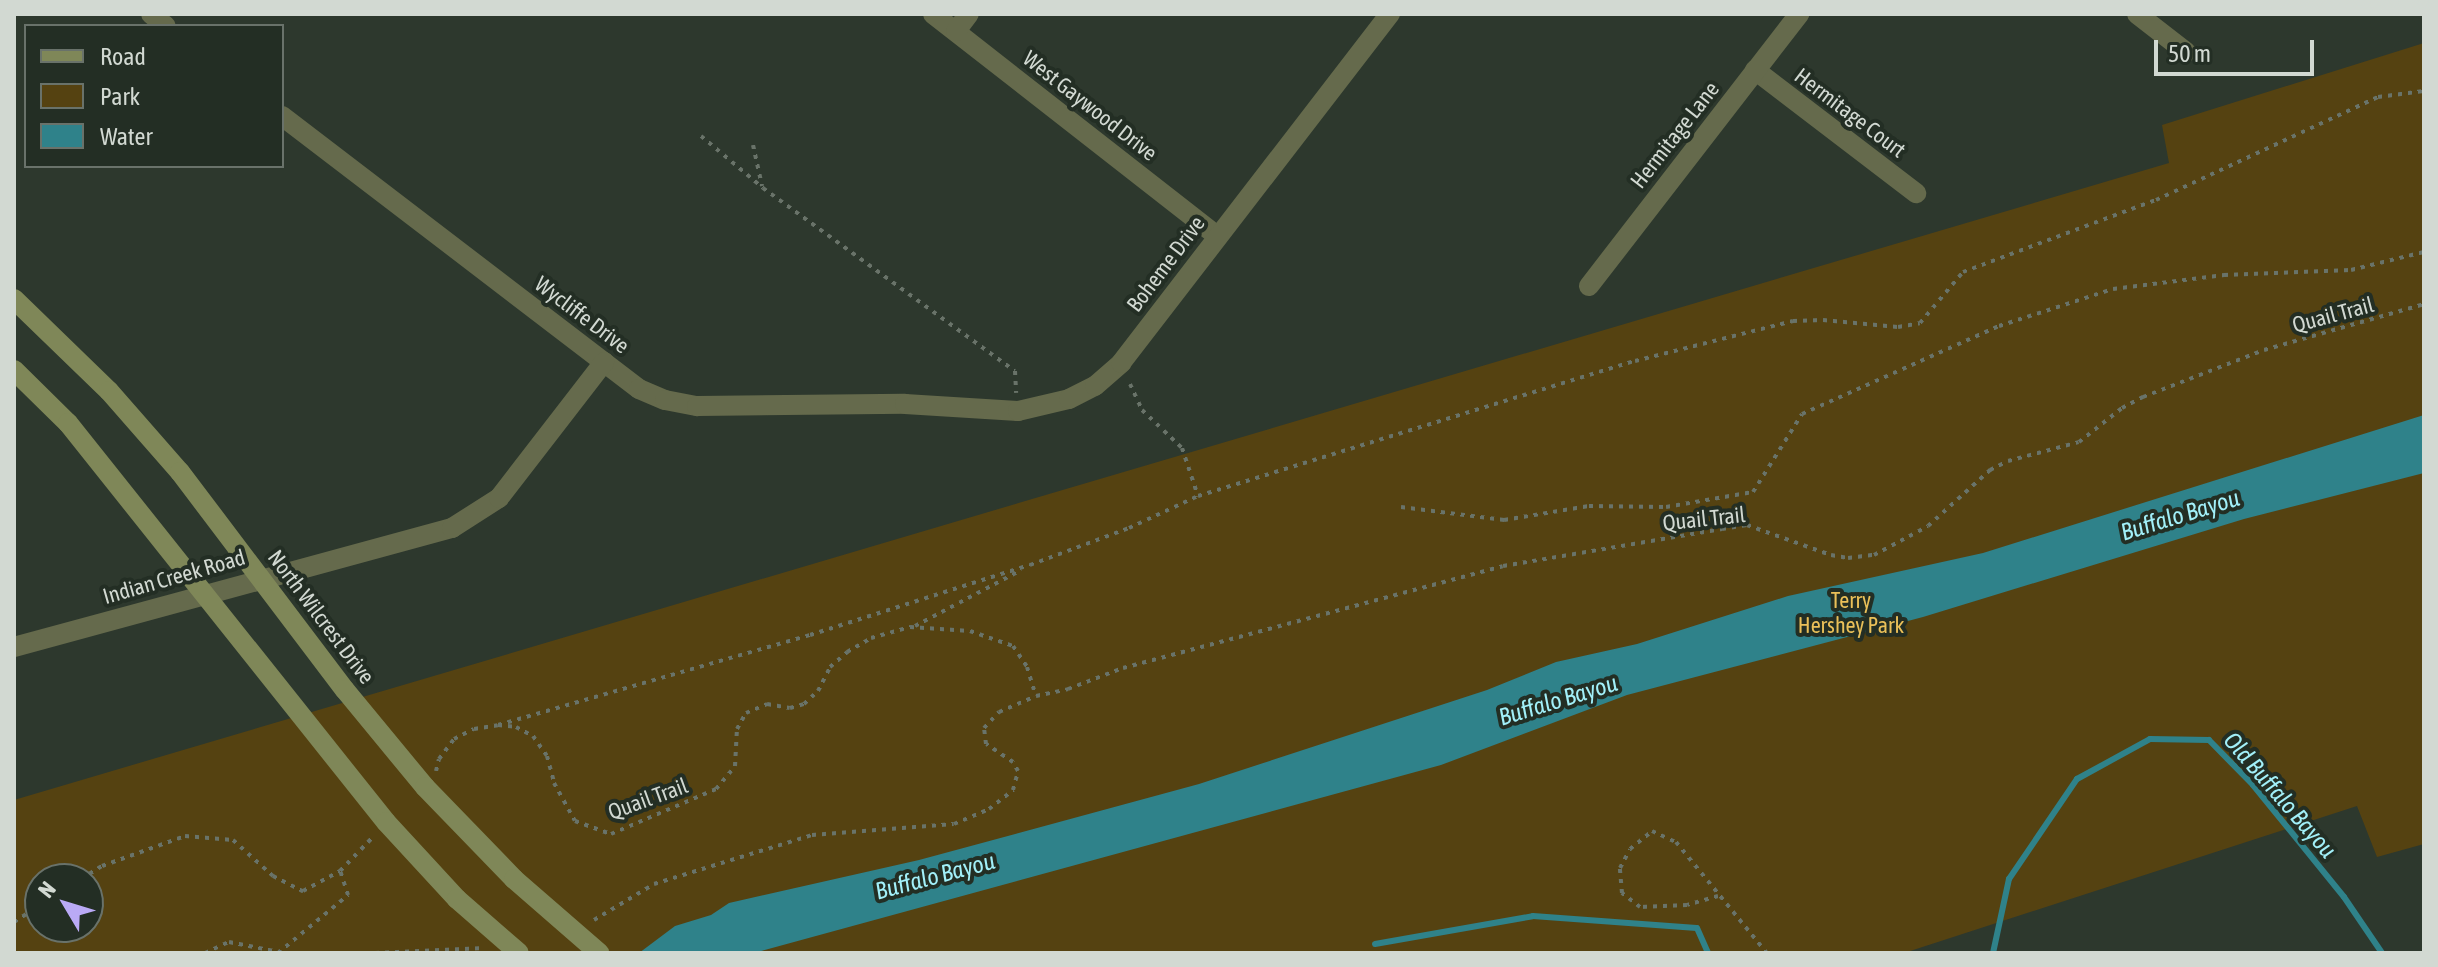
<!DOCTYPE html>
<html>
<head>
<meta charset="utf-8">
<style>
	body { margin:0 }
	#map { position:relative; width:2438px; height:967px; overflow:hidden; background:#2d382d; font-family:"Asap Condensed",sans-serif }
	div>[style] { position:absolute }
	.green>* { inset:0; background:#554211 }
	.water>* { inset:0; background:#2f828a }
	.stream>* { height:6px; margin:-3px; padding:0 3px; transform-origin:3px; border-radius:3px; background:#2f828a }
	.path>* { height:4px; margin-top:-2px; transform-origin:0; background:repeating-linear-gradient(90deg,#697369 0 4px,transparent 0 10px) }
	.minor>* { height:20px; margin:-10px; padding:0 10px; transform-origin:10px; border-radius:10px; background:#656a4c }
	.secondary>* { height:20px; margin:-10px; padding:0 10px; transform-origin:10px; border-radius:10px; background:#7f8758 }
	.secondary-bridge>* { height:20px; margin:-10px; padding:0 10px; transform-origin:10px; border-radius:10px; background:#7f8758 }
	span { translate:-50% -50%; white-space:nowrap; text-align:center; line-height:1.15; -webkit-text-stroke:8px #232e24; paint-order:stroke }
	.street-label { font-size:22px; color:#d2d9d2 }
	.park-label { font-size:22px; color:#eac059 }
	.water-label { font-size:24px; color:#a2f0f9; font-style:italic }
	.frame { position:absolute; inset:0; border:16px solid #d2d9d2; pointer-events:none }
	.legend { position:absolute; left:24px; top:24px; width:260px; height:144px; box-sizing:border-box; background:#232e24; border:2px solid #69726a; margin:0; padding:10px 14px; list-style:none; font-size:24px; color:#d2d9d2 }
	.legend li { display:flex; align-items:center; gap:16px; height:40px }
	.legend b { width:40px; border:2px solid #69726a }
	.north { position:absolute; left:24px; top:863px; width:80px; height:80px; box-sizing:border-box; background:#232e24; border:2px solid #69726a; border-radius:50%; rotate:308deg; font-size:22px; font-weight:700; line-height:32px; text-align:center; color:#d2d9d2 }
	.north::after { content:''; display:block; margin:auto; width:28px; height:36px; background:#baaaf6; clip-path:polygon(50% 0,100% 100%,50% 72%,0 100%) }
	.scale { position:absolute; left:2154px; top:40px; width:160px; height:36px; box-sizing:border-box; border:4px solid #d2d9d2; border-top:0; padding-left:10px; font-size:24px; line-height:28px; white-space:nowrap; color:#d2d9d2; -webkit-text-stroke:6px #232e24; paint-order:stroke }
</style>
</head>
<body>
<div id="map">
	<div class="green">
		<i style="clip-path:polygon(evenodd,2424px 43px,2424px 844px,2377px 857px,2357px 806px,1904px 953px,14px 953px,14px 800px,2169px 163px,2162px 125px,2424px 43px,40px 879px,88px 879px,88px 927px,40px 927px,40px 879px)"></i>
	</div>
	<div class="water">
		<i style="clip-path:polygon(2424px 415px,2424px 473px,2244px 519px,1923px 617px,1627px 695px,1441px 765px,754px 953px,639px 953px,675px 926px,711px 915px,729px 903px,919px 860px,1199px 784px,1487px 690px,1556px 662px,1637px 644px,1788px 596px,1983px 553px)"></i>
	</div>
	<div class="stream">
		<i style="left:1375px;top:944px;width:160px;rotate:-10deg"></i>
		<i style="left:1533px;top:916px;width:164px;rotate:4.2deg"></i>
		<i style="left:1697px;top:928px;width:27px;rotate:66deg"></i>
		<i style="left:1993px;top:953px;width:76px;rotate:-77.8deg"></i>
		<i style="left:2009px;top:879px;width:121px;rotate:-55.8deg"></i>
		<i style="left:2077px;top:779px;width:83px;rotate:-28.7deg"></i>
		<i style="left:2150px;top:739px;width:59px;rotate:1deg"></i>
		<i style="left:2209px;top:740px;width:63px;rotate:45.6deg"></i>
		<i style="left:2253px;top:785px;width:144px;rotate:50.9deg"></i>
		<i style="left:2344px;top:897px;width:68px;rotate:55.8deg"></i>
	</div>
	<div class="path">
		<i style="left:701px;top:136px;width:81px;rotate:40deg"></i>
		<i style="left:763px;top:188px;width:311px;rotate:36deg"></i>
		<i style="left:1015px;top:371px;width:22px;rotate:87deg"></i>
		<i style="left:753px;top:145px;width:42px;rotate:77.6deg"></i>
		<i style="left:1130px;top:384px;width:29px;rotate:65deg"></i>
		<i style="left:1142px;top:410px;width:55px;rotate:43.5deg"></i>
		<i style="left:1182px;top:448px;width:51px;rotate:71.6deg"></i>
		<i style="left:1401px;top:507px;width:104px;rotate:7.2deg"></i>
		<i style="left:1504px;top:520px;width:86px;rotate:-9.4deg"></i>
		<i style="left:1589px;top:506px;width:77px;rotate:0.7deg"></i>
		<i style="left:1666px;top:507px;width:88px;rotate:-9.8deg"></i>
		<i style="left:1753px;top:492px;width:92px;rotate:-57.9deg"></i>
		<i style="left:1802px;top:414px;width:216px;rotate:-24.1deg"></i>
		<i style="left:1999px;top:326px;width:120px;rotate:-18deg"></i>
		<i style="left:2113px;top:289px;width:112px;rotate:-7.2deg"></i>
		<i style="left:2224px;top:275px;width:127px;rotate:-2.3deg"></i>
		<i style="left:2351px;top:270px;width:75px;rotate:-13.9deg"></i>
		<i style="left:915px;top:626px;width:120px;rotate:-27.8deg"></i>
		<i style="left:498px;top:725px;width:325px;rotate:-16.1deg"></i>
		<i style="left:810px;top:635px;width:231px;rotate:-17.7deg"></i>
		<i style="left:1030px;top:565px;width:106px;rotate:-20.5deg"></i>
		<i style="left:1129px;top:528px;width:76px;rotate:-24.9deg"></i>
		<i style="left:1198px;top:496px;width:457px;rotate:-17.2deg"></i>
		<i style="left:1635px;top:361px;width:163px;rotate:-14.2deg"></i>
		<i style="left:1793px;top:321px;width:30px;rotate:-2deg"></i>
		<i style="left:1823px;top:320px;width:75px;rotate:5.3deg"></i>
		<i style="left:1898px;top:327px;width:22px;rotate:-10deg"></i>
		<i style="left:1920px;top:323px;width:67px;rotate:-49.9deg"></i>
		<i style="left:1963px;top:272px;width:206px;rotate:-20.5deg"></i>
		<i style="left:2156px;top:200px;width:245px;rotate:-24.9deg"></i>
		<i style="left:2378px;top:97px;width:46px;rotate:-7.4deg"></i>
		<i style="left:436px;top:771px;width:12px;rotate:-76deg"></i>
		<i style="left:439px;top:759px;width:25px;rotate:-53deg"></i>
		<i style="left:454px;top:739px;width:22px;rotate:-27deg"></i>
		<i style="left:474px;top:729px;width:24px;rotate:-9deg"></i>
		<i style="left:498px;top:725px;width:18px;rotate:6deg"></i>
		<i style="left:516px;top:727px;width:19px;rotate:28deg"></i>
		<i style="left:533px;top:736px;width:24px;rotate:55deg"></i>
		<i style="left:547px;top:756px;width:28px;rotate:75deg"></i>
		<i style="left:554px;top:783px;width:43px;rotate:61.1deg"></i>
		<i style="left:575px;top:821px;width:38px;rotate:20deg"></i>
		<i style="left:611px;top:834px;width:114px;rotate:-23.2deg"></i>
		<i style="left:716px;top:789px;width:30px;rotate:-50deg"></i>
		<i style="left:735px;top:766px;width:37px;rotate:-87deg"></i>
		<i style="left:737px;top:729px;width:18px;rotate:-61deg"></i>
		<i style="left:746px;top:713px;width:23px;rotate:-23deg"></i>
		<i style="left:767px;top:704px;width:23px;rotate:10deg"></i>
		<i style="left:790px;top:708px;width:15px;rotate:-16deg"></i>
		<i style="left:804px;top:704px;width:19px;rotate:-43deg"></i>
		<i style="left:818px;top:691px;width:27px;rotate:-63deg"></i>
		<i style="left:830px;top:667px;width:23px;rotate:-41deg"></i>
		<i style="left:847px;top:652px;width:28px;rotate:-30deg"></i>
		<i style="left:871px;top:638px;width:41px;rotate:-15.8deg"></i>
		<i style="left:910px;top:627px;width:60px;rotate:3.8deg"></i>
		<i style="left:970px;top:631px;width:46px;rotate:19.2deg"></i>
		<i style="left:1013px;top:646px;width:25px;rotate:56deg"></i>
		<i style="left:1027px;top:667px;width:30px;rotate:73deg"></i>
		<i style="left:81px;top:879px;width:25px;rotate:-32deg"></i>
		<i style="left:102px;top:866px;width:88px;rotate:-19.9deg"></i>
		<i style="left:185px;top:836px;width:48px;rotate:4.8deg"></i>
		<i style="left:233px;top:840px;width:54px;rotate:42deg"></i>
		<i style="left:273px;top:876px;width:34px;rotate:27deg"></i>
		<i style="left:303px;top:891px;width:42px;rotate:-28.4deg"></i>
		<i style="left:1718px;top:896px;width:32px;rotate:164deg"></i>
		<i style="left:1687px;top:905px;width:47px;rotate:177.6deg"></i>
		<i style="left:1640px;top:907px;width:23px;rotate:-142deg"></i>
		<i style="left:1622px;top:893px;width:25px;rotate:-95deg"></i>
		<i style="left:1620px;top:868px;width:21px;rotate:-62deg"></i>
		<i style="left:1630px;top:849px;width:28px;rotate:-39deg"></i>
		<i style="left:1652px;top:831px;width:26px;rotate:25deg"></i>
		<i style="left:1676px;top:842px;width:144px;rotate:50.7deg"></i>
		<i style="left:594px;top:920px;width:70px;rotate:-31deg"></i>
		<i style="left:654px;top:884px;width:165px;rotate:-17.2deg"></i>
		<i style="left:812px;top:835px;width:142px;rotate:-4.4deg"></i>
		<i style="left:954px;top:824px;width:38px;rotate:-23deg"></i>
		<i style="left:989px;top:809px;width:31px;rotate:-38deg"></i>
		<i style="left:1013px;top:790px;width:20px;rotate:-75deg"></i>
		<i style="left:1018px;top:771px;width:10px;rotate:-119deg"></i>
		<i style="left:1013px;top:762px;width:32px;rotate:-146deg"></i>
		<i style="left:986px;top:744px;width:16px;rotate:-97deg"></i>
		<i style="left:984px;top:728px;width:22px;rotate:-47deg"></i>
		<i style="left:999px;top:712px;width:40px;rotate:-23.4deg"></i>
		<i style="left:1036px;top:696px;width:33px;rotate:-12deg"></i>
		<i style="left:1068px;top:689px;width:59px;rotate:-20.9deg"></i>
		<i style="left:1123px;top:668px;width:393px;rotate:-15deg"></i>
		<i style="left:1503px;top:566px;width:222px;rotate:-9.6deg"></i>
		<i style="left:1722px;top:529px;width:25px;rotate:-9deg"></i>
		<i style="left:1747px;top:525px;width:89px;rotate:19.7deg"></i>
		<i style="left:1831px;top:555px;width:17px;rotate:10deg"></i>
		<i style="left:1848px;top:558px;width:26px;rotate:-7deg"></i>
		<i style="left:1874px;top:555px;width:61px;rotate:-28.2deg"></i>
		<i style="left:1928px;top:526px;width:84px;rotate:-42.1deg"></i>
		<i style="left:1990px;top:470px;width:20px;rotate:-27deg"></i>
		<i style="left:2008px;top:461px;width:73px;rotate:-15deg"></i>
		<i style="left:2079px;top:442px;width:55px;rotate:-38.3deg"></i>
		<i style="left:2122px;top:408px;width:24px;rotate:-28deg"></i>
		<i style="left:2143px;top:397px;width:130px;rotate:-21.2deg"></i>
		<i style="left:2264px;top:350px;width:166px;rotate:-16deg"></i>
		<i style="left:14px;top:922px;width:31px;rotate:-33deg"></i>
		<i style="left:205px;top:953px;width:26px;rotate:-25deg"></i>
		<i style="left:229px;top:942px;width:56px;rotate:11.3deg"></i>
		<i style="left:278px;top:953px;width:91px;rotate:-39.6deg"></i>
		<i style="left:348px;top:895px;width:25px;rotate:-108deg"></i>
		<i style="left:340px;top:871px;width:47px;rotate:-45.9deg"></i>
		<i style="left:375px;top:953px;width:110px;rotate:-2.6deg"></i>
	</div>
	<div class="minor">
		<i style="left:151px;top:14px;width:19px;rotate:39deg"></i>
		<i style="left:933px;top:14px;width:360px;rotate:38deg"></i>
		<i style="left:2137px;top:14px;width:62px;rotate:37.8deg"></i>
		<i style="left:956px;top:31px;width:21px;rotate:-53deg"></i>
		<i style="left:1755px;top:70px;width:203px;rotate:37.4deg"></i>
		<i style="left:282px;top:116px;width:449px;rotate:37.4deg"></i>
		<i style="left:639px;top:389px;width:28px;rotate:23deg"></i>
		<i style="left:665px;top:400px;width:33px;rotate:11deg"></i>
		<i style="left:697px;top:406px;width:208px;rotate:-0.6deg"></i>
		<i style="left:905px;top:404px;width:113px;rotate:3.5deg"></i>
		<i style="left:1018px;top:411px;width:52px;rotate:-13.2deg"></i>
		<i style="left:1069px;top:399px;width:29px;rotate:-27deg"></i>
		<i style="left:1095px;top:386px;width:35px;rotate:-41deg"></i>
		<i style="left:1121px;top:363px;width:441px;rotate:-52.4deg"></i>
		<i style="left:1589px;top:286px;width:344px;rotate:-52.3deg"></i>
		<i style="left:14px;top:647px;width:454px;rotate:-15.2deg"></i>
		<i style="left:452px;top:528px;width:56px;rotate:-32.6deg"></i>
		<i style="left:499px;top:498px;width:172px;rotate:-52.3deg"></i>
	</div>
	<div class="secondary">
		<i style="left:14px;top:299px;width:132px;rotate:44.1deg"></i>
		<i style="left:109px;top:391px;width:108px;rotate:48.8deg"></i>
		<i style="left:180px;top:472px;width:273px;rotate:52.9deg"></i>
		<i style="left:345px;top:690px;width:126px;rotate:50.5deg"></i>
		<i style="left:425px;top:787px;width:128px;rotate:45.9deg"></i>
		<i style="left:14px;top:370px;width:76px;rotate:44.5deg"></i>
		<i style="left:68px;top:423px;width:510px;rotate:51.45deg"></i>
		<i style="left:386px;top:822px;width:105px;rotate:47.3deg"></i>
	</div>
	<div class="secondary-bridge">
		<i style="left:514px;top:879px;width:113px;rotate:41deg"></i>
		<i style="left:457px;top:899px;width:82px;rotate:41.1deg"></i>
	</div>
	<div class="street-label">
		<span style="left:1090px;top:106px;rotate:38deg">West Gaywood Drive</span>
		<span style="left:1850px;top:113px;rotate:37deg">Hermitage Court</span>
		<span style="left:1675px;top:135px;rotate:-52deg">Hermitage Lane</span>
		<span style="left:1166px;top:264px;rotate:-53deg">Boheme Drive</span>
		<span style="left:582px;top:315px;rotate:37deg">Wycliffe Drive</span>
		<span style="left:2333px;top:315px;rotate:-15deg">Quail Trail</span>
		<span style="left:1704px;top:519px;rotate:-6deg">Quail Trail</span>
		<span style="left:174px;top:577px;rotate:-16deg">Indian Creek Road</span>
		<span style="left:321px;top:617px;rotate:53deg">North Wilcrest Drive</span>
		<span style="left:648px;top:799px;rotate:-20deg">Quail Trail</span>
	</div>
	<div class="park-label">
		<span style="left:1851px;top:613px">Terry<br>Hershey Park</span>
	</div>
	<div class="water-label">
		<span style="left:2180px;top:515px;rotate:-17deg">Buffalo Bayou</span>
		<span style="left:1558px;top:700px;rotate:-17deg">Buffalo Bayou</span>
		<span style="left:2280px;top:795px;rotate:49deg">Old Buffalo Bayou</span>
		<span style="left:935px;top:876px;rotate:-15deg">Buffalo Bayou</span>
	</div>
	<div class="frame"></div>
	<ul class="legend">
	<li><b style="height:10px;background:#7f8758"></b>Road</li>
	<li><b style="height:22px;background:#554211"></b>Park</li>
	<li><b style="height:22px;background:#2f828a"></b>Water</li>
	</ul>
	<div class="north">N</div>
	<div class="scale">50 m</div>
</div>
</body>
</html>
